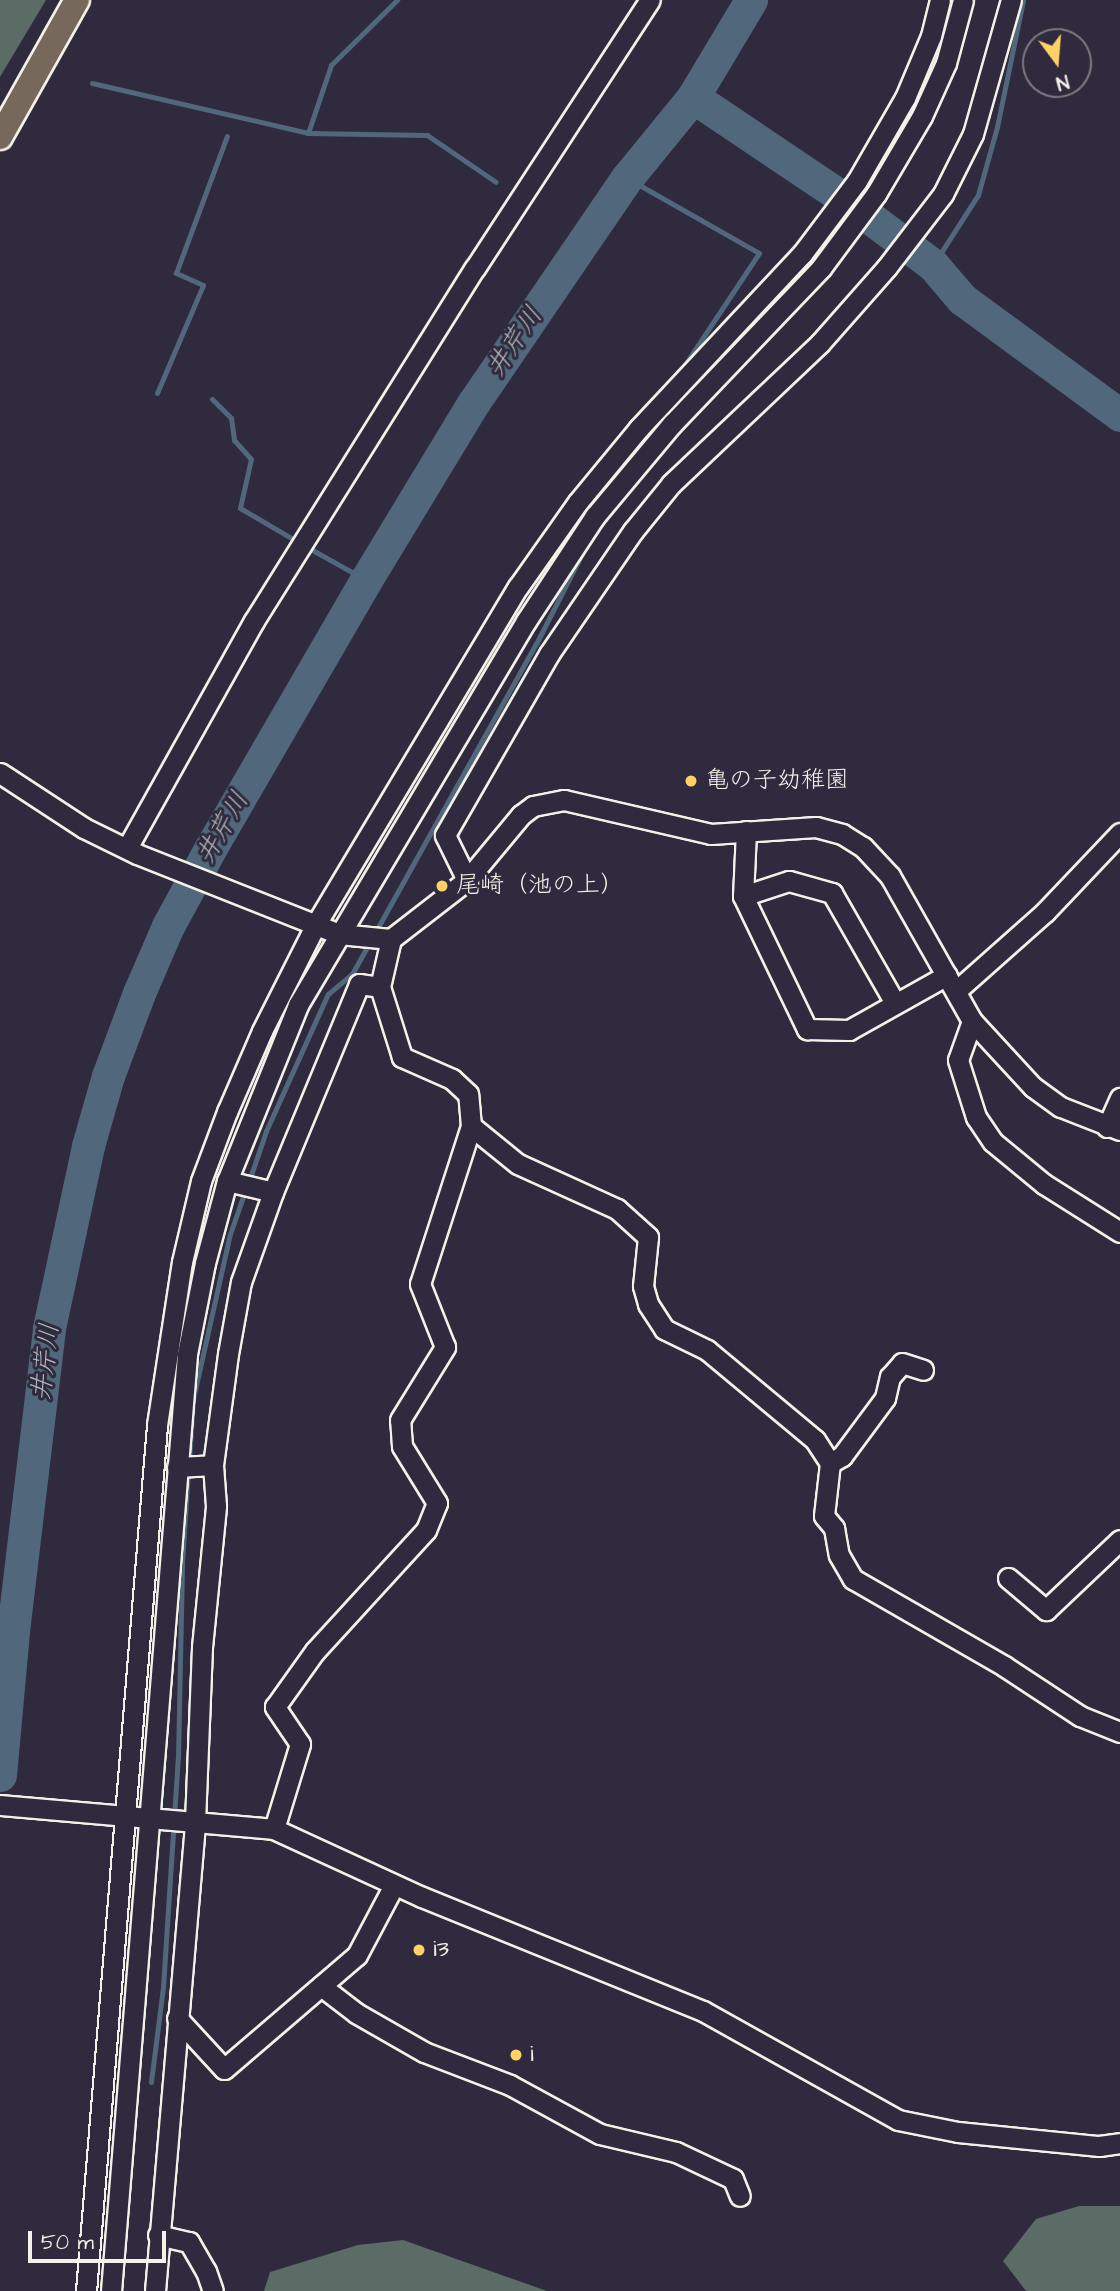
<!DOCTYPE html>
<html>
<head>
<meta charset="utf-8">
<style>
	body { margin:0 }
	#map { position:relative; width:1120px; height:2291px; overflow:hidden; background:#2f2a3d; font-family:"Architects Daughter","Klee One",sans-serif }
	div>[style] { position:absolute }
	.green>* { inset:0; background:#5a6c65 }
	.stream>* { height:5px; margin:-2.5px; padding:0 2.5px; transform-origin:2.5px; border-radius:2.5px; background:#51687c }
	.river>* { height:33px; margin:-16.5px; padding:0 16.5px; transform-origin:16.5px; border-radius:16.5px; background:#51687c }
	.roads { filter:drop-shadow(2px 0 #f4f1e8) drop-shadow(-2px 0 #f4f1e8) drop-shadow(0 2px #f4f1e8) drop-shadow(0 -2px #f4f1e8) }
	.minor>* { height:19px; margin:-9.5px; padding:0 9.5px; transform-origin:9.5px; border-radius:9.5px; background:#2f2a3d }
	.major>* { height:24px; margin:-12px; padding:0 12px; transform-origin:12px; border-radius:12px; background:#76695c }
	.dots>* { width:19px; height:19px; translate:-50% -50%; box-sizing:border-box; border:4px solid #2f2a3d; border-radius:50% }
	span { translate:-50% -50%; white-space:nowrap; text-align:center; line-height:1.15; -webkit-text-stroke:6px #2f2a3d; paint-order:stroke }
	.poi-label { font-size:24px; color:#f4f1e8 }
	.left { translate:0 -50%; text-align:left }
	.water-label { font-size:26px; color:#b3babd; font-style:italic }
	.north { position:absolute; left:1022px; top:28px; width:70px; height:70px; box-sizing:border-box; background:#2f2a3d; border:2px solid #7e7a81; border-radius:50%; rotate:164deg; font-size:19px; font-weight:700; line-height:28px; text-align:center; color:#f4f1e8 }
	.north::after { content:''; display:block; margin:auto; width:24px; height:32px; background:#ffd166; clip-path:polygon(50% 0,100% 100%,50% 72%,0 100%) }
	.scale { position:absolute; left:28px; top:2231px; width:138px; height:32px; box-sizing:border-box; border:4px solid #f4f1e8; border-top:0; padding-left:9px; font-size:21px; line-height:24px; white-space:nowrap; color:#f4f1e8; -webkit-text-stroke:5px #2f2a3d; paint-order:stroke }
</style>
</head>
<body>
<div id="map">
	<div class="green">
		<i style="clip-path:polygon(0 0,46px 0,0 77px)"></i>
		<i style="clip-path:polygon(1079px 2206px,1120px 2206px,1120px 2291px,1026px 2291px,1003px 2261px,1036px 2219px)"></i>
		<i style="clip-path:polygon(403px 2240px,547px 2291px,264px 2291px,270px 2272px,358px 2245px)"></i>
	</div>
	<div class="stream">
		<i style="left:92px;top:83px;width:222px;rotate:13deg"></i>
		<i style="left:308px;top:133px;width:72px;rotate:-71.3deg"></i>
		<i style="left:331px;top:65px;width:93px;rotate:-44.6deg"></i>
		<i style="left:308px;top:133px;width:119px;rotate:1deg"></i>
		<i style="left:427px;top:135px;width:83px;rotate:34.3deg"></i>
		<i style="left:627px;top:178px;width:152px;rotate:29.6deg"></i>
		<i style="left:759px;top:253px;width:139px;rotate:123.6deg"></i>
		<i style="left:933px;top:265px;width:83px;rotate:-57.3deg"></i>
		<i style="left:978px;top:195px;width:71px;rotate:-74.4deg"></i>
		<i style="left:997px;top:127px;width:130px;rotate:-78.4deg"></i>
		<i style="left:157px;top:393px;width:117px;rotate:-66.9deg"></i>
		<i style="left:203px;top:285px;width:30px;rotate:-156deg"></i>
		<i style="left:176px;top:273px;width:146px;rotate:-69.6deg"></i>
		<i style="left:212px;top:399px;width:27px;rotate:45deg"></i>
		<i style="left:231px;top:418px;width:22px;rotate:82deg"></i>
		<i style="left:234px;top:440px;width:25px;rotate:48deg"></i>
		<i style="left:251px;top:459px;width:50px;rotate:102.7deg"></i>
		<i style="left:240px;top:508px;width:67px;rotate:30.4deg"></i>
		<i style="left:632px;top:458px;width:29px;rotate:-61deg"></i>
		<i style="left:307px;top:547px;width:68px;rotate:29.2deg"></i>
		<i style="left:249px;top:1181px;width:53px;rotate:-71.2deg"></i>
		<i style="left:266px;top:1131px;width:150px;rotate:-65.7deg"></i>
		<i style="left:328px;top:994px;width:31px;rotate:-40deg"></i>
		<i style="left:352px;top:974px;width:378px;rotate:-60.9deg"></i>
		<i style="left:536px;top:644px;width:112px;rotate:-63deg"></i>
		<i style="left:189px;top:1461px;width:62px;rotate:-86.3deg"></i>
		<i style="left:193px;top:1399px;width:169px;rotate:-77.4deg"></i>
		<i style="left:230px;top:1234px;width:46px;rotate:-70.8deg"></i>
		<i style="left:151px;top:2082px;width:96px;rotate:-82.8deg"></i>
		<i style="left:163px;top:1987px;width:229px;rotate:-86.3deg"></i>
		<i style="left:178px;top:1758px;width:195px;rotate:-88.8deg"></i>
		<i style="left:182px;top:1563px;width:92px;rotate:-86.3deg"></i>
	</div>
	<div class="river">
		<i style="left:693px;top:97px;width:188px;rotate:33.9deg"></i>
		<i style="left:849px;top:202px;width:105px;rotate:36.9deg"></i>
		<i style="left:933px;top:265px;width:45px;rotate:49.5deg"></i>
		<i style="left:962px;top:299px;width:196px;rotate:36.3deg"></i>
		<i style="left:0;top:1775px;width:145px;rotate:-84.8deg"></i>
		<i style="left:13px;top:1631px;width:305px;rotate:-83.2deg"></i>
		<i style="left:49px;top:1328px;width:186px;rotate:-77.9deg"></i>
		<i style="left:88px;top:1146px;width:73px;rotate:-74.1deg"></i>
		<i style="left:108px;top:1076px;width:89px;rotate:-69.5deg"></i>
		<i style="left:139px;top:993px;width:73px;rotate:-66.6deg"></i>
		<i style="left:168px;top:926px;width:88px;rotate:-61.4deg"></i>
		<i style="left:210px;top:849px;width:311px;rotate:-59.9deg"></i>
		<i style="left:366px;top:580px;width:208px;rotate:-58.8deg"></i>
		<i style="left:474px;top:402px;width:271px;rotate:-55.7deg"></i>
		<i style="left:627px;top:178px;width:104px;rotate:-50.8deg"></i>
		<i style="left:693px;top:97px;width:113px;rotate:-59.1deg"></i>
	</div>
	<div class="roads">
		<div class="minor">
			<i style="left:0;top:773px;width:100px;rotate:33.2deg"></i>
			<i style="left:84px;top:828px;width:59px;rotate:26.1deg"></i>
			<i style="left:137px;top:854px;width:217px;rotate:21.6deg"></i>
			<i style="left:339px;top:934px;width:52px;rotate:5.5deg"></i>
			<i style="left:391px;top:939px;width:96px;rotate:-37.8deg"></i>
			<i style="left:467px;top:880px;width:85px;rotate:-50.3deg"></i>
			<i style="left:521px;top:815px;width:15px;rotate:-37deg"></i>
			<i style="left:533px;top:806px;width:32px;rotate:-11deg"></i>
			<i style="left:564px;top:800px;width:151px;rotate:13deg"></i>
			<i style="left:711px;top:834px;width:105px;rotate:-3.8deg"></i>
			<i style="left:816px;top:827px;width:27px;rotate:15deg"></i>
			<i style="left:842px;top:834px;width:25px;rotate:32deg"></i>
			<i style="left:863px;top:847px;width:40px;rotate:47deg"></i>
			<i style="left:890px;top:876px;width:167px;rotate:60.5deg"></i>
			<i style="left:972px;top:1021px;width:90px;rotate:47.3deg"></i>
			<i style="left:1033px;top:1087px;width:34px;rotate:36deg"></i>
			<i style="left:1061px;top:1107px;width:63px;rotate:21.3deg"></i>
			<i style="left:746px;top:831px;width:65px;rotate:92.6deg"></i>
			<i style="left:743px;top:896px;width:148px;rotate:64.3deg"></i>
			<i style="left:807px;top:1029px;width:42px;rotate:1.4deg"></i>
			<i style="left:849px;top:1030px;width:112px;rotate:-29.3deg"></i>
			<i style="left:127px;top:848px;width:260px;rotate:-60.8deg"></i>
			<i style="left:254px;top:621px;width:416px;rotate:-58deg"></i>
			<i style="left:475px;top:268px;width:320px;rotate:-56.9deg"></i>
			<i style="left:467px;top:880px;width:50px;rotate:-116.1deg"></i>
			<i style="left:445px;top:835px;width:209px;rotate:-60.1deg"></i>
			<i style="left:549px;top:654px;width:149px;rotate:-55.7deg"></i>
			<i style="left:633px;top:531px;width:60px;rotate:-51deg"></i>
			<i style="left:671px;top:484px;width:205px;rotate:-43.4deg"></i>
			<i style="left:820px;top:343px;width:101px;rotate:-48.6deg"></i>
			<i style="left:887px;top:267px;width:92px;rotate:-52.5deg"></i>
			<i style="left:943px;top:194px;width:67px;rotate:-63.4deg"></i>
			<i style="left:973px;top:134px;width:139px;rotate:-74.2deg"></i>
			<i style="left:743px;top:896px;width:48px;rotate:-18.1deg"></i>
			<i style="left:789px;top:881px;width:45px;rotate:15.6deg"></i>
			<i style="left:832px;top:893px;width:127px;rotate:60.2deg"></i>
			<i style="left:956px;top:991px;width:119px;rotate:-41.6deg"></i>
			<i style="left:1045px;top:912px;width:109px;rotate:-46.5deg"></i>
			<i style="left:972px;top:1021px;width:41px;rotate:109.7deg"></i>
			<i style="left:958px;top:1060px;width:60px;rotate:72.5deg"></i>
			<i style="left:976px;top:1117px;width:30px;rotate:56deg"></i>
			<i style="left:993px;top:1142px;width:66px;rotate:39.5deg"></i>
			<i style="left:1044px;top:1184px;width:90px;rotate:32.3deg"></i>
			<i style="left:471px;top:1126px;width:60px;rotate:39deg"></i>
			<i style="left:518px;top:1164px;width:109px;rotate:24.4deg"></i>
			<i style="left:617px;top:1209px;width:42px;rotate:42.1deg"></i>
			<i style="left:648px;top:1237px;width:49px;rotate:95.8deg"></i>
			<i style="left:643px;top:1286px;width:19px;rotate:74deg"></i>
			<i style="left:648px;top:1304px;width:30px;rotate:57deg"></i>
			<i style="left:664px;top:1329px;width:48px;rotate:26deg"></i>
			<i style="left:707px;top:1350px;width:141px;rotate:39.8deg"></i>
			<i style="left:815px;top:1440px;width:27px;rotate:57deg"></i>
			<i style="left:830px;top:1463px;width:53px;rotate:96.5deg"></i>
			<i style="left:824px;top:1516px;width:16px;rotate:50deg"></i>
			<i style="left:834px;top:1528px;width:27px;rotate:80deg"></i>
			<i style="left:839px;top:1555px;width:28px;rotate:60deg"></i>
			<i style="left:853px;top:1579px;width:174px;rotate:29.9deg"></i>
			<i style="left:1004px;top:1666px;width:91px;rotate:33.3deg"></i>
			<i style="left:1080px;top:1716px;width:43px;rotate:21.8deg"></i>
			<i style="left:1107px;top:1127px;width:32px;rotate:-66deg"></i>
			<i style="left:227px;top:1181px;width:47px;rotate:13.4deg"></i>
			<i style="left:830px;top:1463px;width:14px;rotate:-30deg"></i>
			<i style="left:842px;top:1456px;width:72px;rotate:-53.4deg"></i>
			<i style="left:885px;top:1398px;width:22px;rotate:-77deg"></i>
			<i style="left:890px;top:1377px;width:18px;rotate:-49deg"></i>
			<i style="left:902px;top:1363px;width:22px;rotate:18deg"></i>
			<i style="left:177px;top:1467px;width:36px;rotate:-3deg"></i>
			<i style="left:1008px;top:1578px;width:50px;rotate:40.1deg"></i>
			<i style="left:1046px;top:1610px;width:102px;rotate:-43.4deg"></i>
			<i style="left:0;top:1805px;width:275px;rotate:5deg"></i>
			<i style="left:274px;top:1829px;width:163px;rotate:24.7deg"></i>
			<i style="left:422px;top:1897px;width:303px;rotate:22.1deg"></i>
			<i style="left:703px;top:2011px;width:223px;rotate:29.2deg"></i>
			<i style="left:898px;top:2120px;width:61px;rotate:11.3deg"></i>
			<i style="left:958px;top:2132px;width:142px;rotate:5.7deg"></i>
			<i style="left:1099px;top:2146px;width:21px;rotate:-8deg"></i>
			<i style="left:274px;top:1829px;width:89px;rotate:-73deg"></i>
			<i style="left:300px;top:1744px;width:45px;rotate:-124deg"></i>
			<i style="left:275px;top:1707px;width:69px;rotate:-54.5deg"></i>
			<i style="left:315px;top:1651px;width:164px;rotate:-47.5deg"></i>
			<i style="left:426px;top:1530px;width:29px;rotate:-68deg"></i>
			<i style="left:437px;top:1503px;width:67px;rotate:-121.6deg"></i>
			<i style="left:402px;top:1446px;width:26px;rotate:-94deg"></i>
			<i style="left:400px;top:1420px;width:86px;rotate:-58.3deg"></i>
			<i style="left:445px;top:1347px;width:68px;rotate:-111.6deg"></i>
			<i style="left:420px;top:1284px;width:166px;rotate:-72.1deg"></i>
			<i style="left:471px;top:1126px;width:32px;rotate:-95deg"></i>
			<i style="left:468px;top:1094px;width:22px;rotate:-137deg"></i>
			<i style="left:452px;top:1079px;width:55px;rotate:-156.3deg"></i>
			<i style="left:402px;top:1057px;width:73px;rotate:-107.4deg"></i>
			<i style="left:380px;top:987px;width:49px;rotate:-77.1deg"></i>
			<i style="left:321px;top:1986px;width:44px;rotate:37.6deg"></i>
			<i style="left:356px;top:2013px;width:78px;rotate:29.8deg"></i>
			<i style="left:424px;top:2052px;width:92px;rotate:21deg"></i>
			<i style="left:510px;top:2085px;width:102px;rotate:28.6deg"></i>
			<i style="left:600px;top:2134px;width:78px;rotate:13.3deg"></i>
			<i style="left:676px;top:2152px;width:63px;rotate:25.3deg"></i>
			<i style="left:733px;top:2179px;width:18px;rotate:68deg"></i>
			<i style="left:177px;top:2018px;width:69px;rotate:47.3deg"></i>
			<i style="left:224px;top:2069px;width:175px;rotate:-40.6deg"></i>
			<i style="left:357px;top:1955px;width:79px;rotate:-62.1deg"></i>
			<i style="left:158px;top:2235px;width:32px;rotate:13deg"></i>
			<i style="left:189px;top:2242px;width:34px;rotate:60deg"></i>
			<i style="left:206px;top:2271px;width:21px;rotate:71deg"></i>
			<i style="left:86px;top:2291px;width:869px;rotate:-85.31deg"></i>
			<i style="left:157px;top:1425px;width:165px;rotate:-81.3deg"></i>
			<i style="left:182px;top:1262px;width:83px;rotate:-76.8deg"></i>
			<i style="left:201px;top:1181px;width:74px;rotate:-69.4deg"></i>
			<i style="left:227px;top:1112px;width:88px;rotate:-66.6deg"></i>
			<i style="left:262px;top:1031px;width:120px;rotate:-63.2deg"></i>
			<i style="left:316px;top:924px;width:393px;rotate:-59.1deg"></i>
			<i style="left:518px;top:587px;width:104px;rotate:-54.8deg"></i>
			<i style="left:578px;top:502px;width:96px;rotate:-50.5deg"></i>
			<i style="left:639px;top:428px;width:238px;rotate:-46.9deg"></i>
			<i style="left:802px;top:254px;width:91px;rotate:-53deg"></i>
			<i style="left:857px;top:181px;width:96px;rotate:-60deg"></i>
			<i style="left:905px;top:98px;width:67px;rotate:-67.2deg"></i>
			<i style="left:931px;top:36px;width:37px;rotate:-76deg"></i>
			<i style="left:111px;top:2291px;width:940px;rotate:-85.36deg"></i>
			<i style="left:187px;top:1354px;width:93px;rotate:-78.8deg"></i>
			<i style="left:205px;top:1263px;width:85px;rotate:-75deg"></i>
			<i style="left:227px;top:1181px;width:190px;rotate:-68deg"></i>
			<i style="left:298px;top:1005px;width:447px;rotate:-59.3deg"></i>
			<i style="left:526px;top:621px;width:126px;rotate:-56.7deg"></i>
			<i style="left:595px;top:516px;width:120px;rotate:-50.1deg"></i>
			<i style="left:672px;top:424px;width:216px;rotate:-46.3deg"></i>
			<i style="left:821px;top:268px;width:92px;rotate:-53.4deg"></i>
			<i style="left:876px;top:194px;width:91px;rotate:-59.5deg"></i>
			<i style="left:922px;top:116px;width:58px;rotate:-65.6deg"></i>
			<i style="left:946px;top:63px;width:65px;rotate:-74.9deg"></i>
			<i style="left:155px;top:2291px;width:471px;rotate:-85.1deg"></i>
			<i style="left:195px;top:1822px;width:175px;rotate:-87.7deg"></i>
			<i style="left:202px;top:1647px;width:142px;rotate:-84.3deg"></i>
			<i style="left:216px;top:1506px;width:41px;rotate:-94.2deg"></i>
			<i style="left:213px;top:1465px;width:112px;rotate:-82.3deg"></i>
			<i style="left:228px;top:1354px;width:73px;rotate:-79.8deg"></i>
			<i style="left:241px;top:1282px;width:96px;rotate:-70.4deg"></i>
			<i style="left:273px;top:1192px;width:225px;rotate:-67.5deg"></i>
			<i style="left:359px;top:984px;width:21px;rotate:8deg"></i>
		</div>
		<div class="major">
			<i style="left:0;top:137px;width:157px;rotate:-60.7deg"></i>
		</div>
	</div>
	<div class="dots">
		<i style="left:691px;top:781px;background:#ffd166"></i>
		<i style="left:442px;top:886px;background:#ffd166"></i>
		<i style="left:419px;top:1950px;background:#ffd166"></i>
		<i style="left:516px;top:2055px;background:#ffd166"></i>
	</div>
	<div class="poi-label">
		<span class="left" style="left:705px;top:781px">亀の子幼稚園</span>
		<span class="left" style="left:456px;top:886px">尾崎（池の上）</span>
		<span class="left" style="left:433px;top:1950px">i3</span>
		<span class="left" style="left:530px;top:2055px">i</span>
	</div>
	<div class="water-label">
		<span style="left:515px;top:342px;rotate:-56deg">井芹川</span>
		<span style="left:223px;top:828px;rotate:-60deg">井芹川</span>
		<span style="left:46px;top:1362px;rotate:-83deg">井芹川</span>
	</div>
	<div class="north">N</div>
	<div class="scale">50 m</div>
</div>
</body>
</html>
